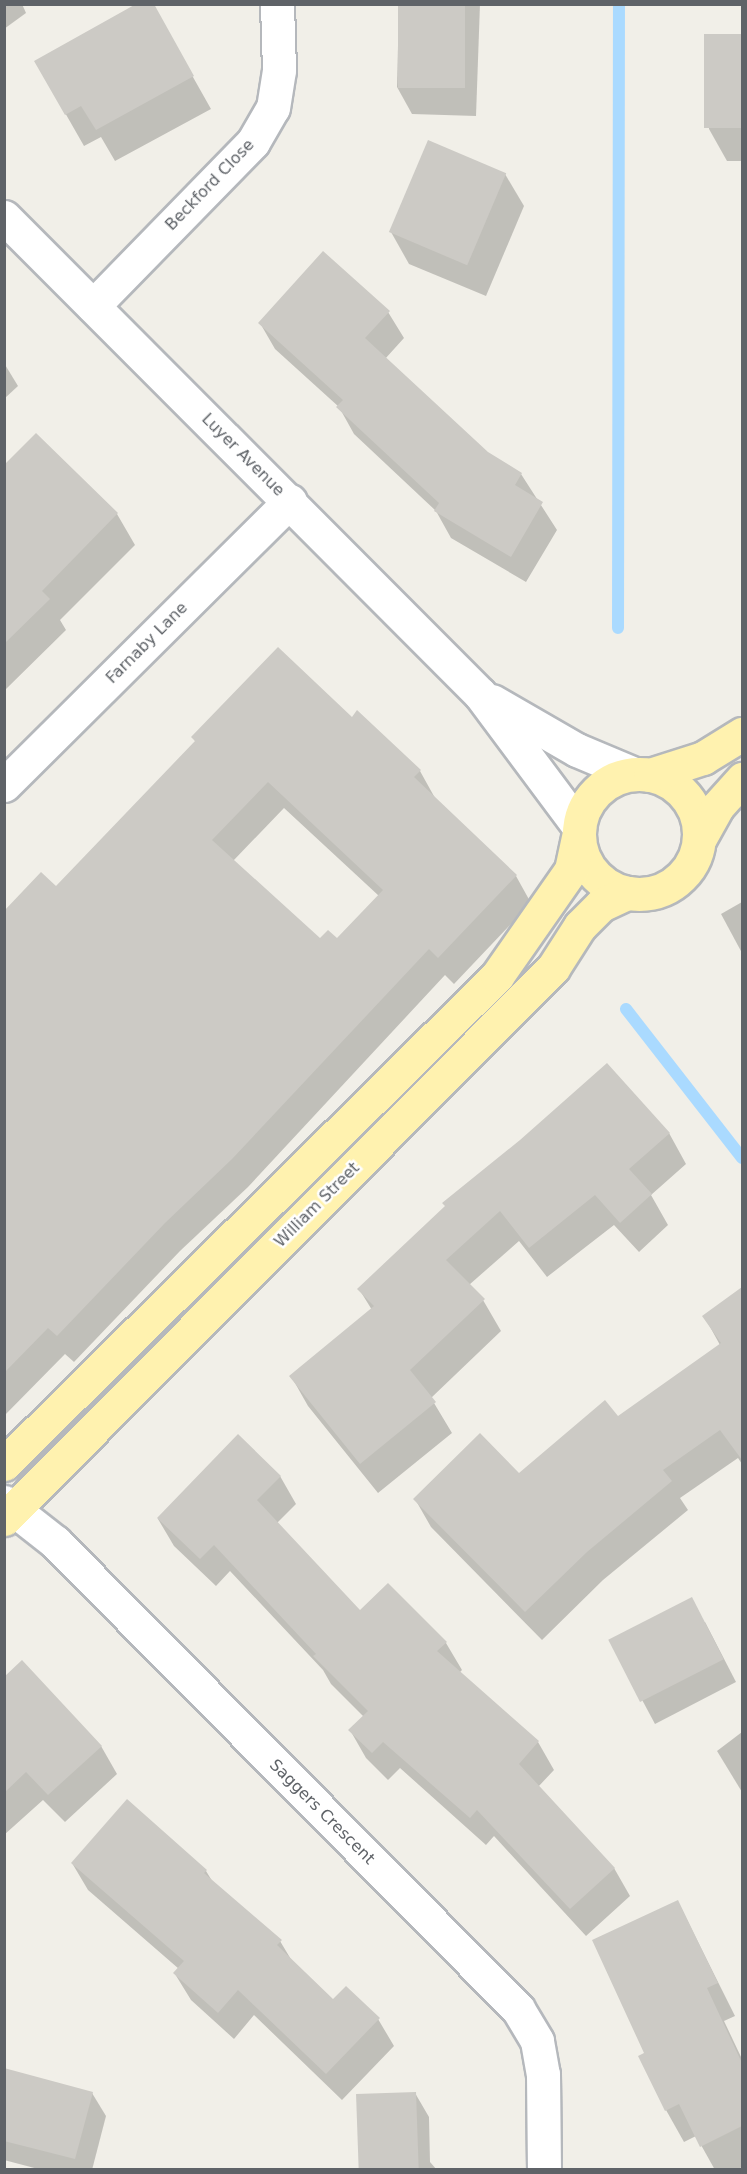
<!DOCTYPE html>
<html>
<head>
<meta charset="utf-8">
<style>
	body { margin:0 }
	#map { position:relative; width:747px; height:2174px; overflow:hidden; background:#f1efe8; font-family:"DejaVu Sans",sans-serif }
	div>[style] { position:absolute }
	.shadow>* { inset:0; background:#0003 }
	.stream>* { height:12px; margin:-6px; padding:0 6px; transform-origin:6px; border-radius:6px; background:#aadaff }
	.building>* { inset:0; background:#cccac5; transform-origin:0 0 }
	.roads { filter:drop-shadow(2px 0 #b5b8bc) drop-shadow(-2px 0 #b5b8bc) drop-shadow(0 2px #b5b8bc) drop-shadow(0 -2px #b5b8bc) }
	.minor>* { height:33px; margin:-16.5px; padding:0 16.5px; transform-origin:16.5px; border-radius:16.5px; background:#fff }
	.tertiary>* { height:33px; margin:-16.5px; padding:0 16.5px; transform-origin:16.5px; border-radius:16.5px; background:#fff }
	.primary>* { height:33px; margin:-16.5px; padding:0 16.5px; transform-origin:16.5px; border-radius:16.5px; background:#fff2af }
	.primary>.ring { margin:-16.5px; padding:0; box-sizing:content-box; background:none; border:33px solid #fff2af; border-radius:50% }
	span { translate:-50% -50%; white-space:nowrap; text-align:center; line-height:1.15; -webkit-text-stroke:5px #fff; paint-order:stroke }
	.street-label { font-size:16px; color:#5f6368 }
	.frame { position:absolute; inset:0; border:6px solid #5f6368; pointer-events:none }
</style>
</head>
<body>
<div id="map">
	<div class="shadow">
		<i style="clip-path:polygon(4px 4px,22px 4px,26px 13px,4px 29px)"></i>
		<i style="clip-path:polygon(399px 4px,480px 4px,476px 116px,412px 114px,397px 87px)"></i>
		<i style="clip-path:polygon(167px 31px,211px 109px,115px 161px,101px 137px,84px 146px,36px 62px)"></i>
		<i style="clip-path:polygon(742px 36px,742px 161px,727px 161px,709px 129px,706px 37px)"></i>
		<i style="clip-path:polygon(505px 174px,524px 206px,486px 296px,409px 264px,391px 232px)"></i>
		<i style="clip-path:polygon(388px 312px,404px 338px,385px 359px,487px 453px,521px 474px,557px 530px,526px 582px,451px 538px,436px 511px,354px 434px,339px 407px,275px 349px,260px 323px)"></i>
		<i style="clip-path:polygon(4px 363px,18px 386px,4px 399px)"></i>
		<i style="clip-path:polygon(36px 436px,117px 514px,135px 545px,60px 620px,66px 630px,4px 691px,4px 468px)"></i>
		<i style="clip-path:polygon(evenodd,352px 719px,420px 771px,435px 798px,516px 876px,531px 903px,454px 984px,445px 975px,248px 1187px,180px 1251px,74px 1362px,65px 1354px,4px 1416px,4px 914px,56px 889px,196px 743px,193px 737px,352px 719px,284px 808px,379px 896px,337px 940px,320px 941px,233px 861px,284px 808px)"></i>
		<i style="clip-path:polygon(742px 902px,742px 953px,721px 914px)"></i>
		<i style="clip-path:polygon(669px 1133px,686px 1164px,651px 1195px,668px 1225px,639px 1252px,614px 1225px,547px 1277px,519px 1241px,469px 1285px,483px 1300px,501px 1331px,431px 1398px,452px 1433px,378px 1493px,308px 1406px,291px 1376px,372px 1310px,359px 1289px,446px 1207px)"></i>
		<i style="clip-path:polygon(742px 1289px,742px 1464px,738px 1458px,680px 1498px,688px 1510px,603px 1580px,542px 1640px,431px 1527px,415px 1499px,519px 1475px,618px 1418px,720px 1345px,704px 1316px)"></i>
		<i style="clip-path:polygon(280px 1476px,296px 1504px,277px 1523px,360px 1612px,446px 1643px,462px 1670px,459px 1673px,538px 1742px,554px 1770px,538px 1787px,614px 1868px,630px 1896px,586px 1936px,494px 1836px,486px 1845px,400px 1768px,388px 1780px,366px 1758px,350px 1730px,364px 1717px,331px 1684px,323px 1670px,230px 1571px,216px 1586px,174px 1546px,158px 1519px)"></i>
		<i style="clip-path:polygon(705px 1622px,736px 1682px,655px 1724px,610px 1640px)"></i>
		<i style="clip-path:polygon(4px 1679px,101px 1746px,117px 1774px,65px 1822px,43px 1800px,4px 1835px)"></i>
		<i style="clip-path:polygon(742px 1732px,742px 1792px,717px 1751px)"></i>
		<i style="clip-path:polygon(72px 1863px,206px 1871px,214px 1884px,280px 1941px,292px 1961px,334px 2002px,378px 2019px,394px 2046px,342px 2100px,254px 2015px,234px 2039px,191px 2000px,175px 1974px,179px 1969px,88px 1890px)"></i>
		<i style="clip-path:polygon(678px 1902px,735px 2016px,724px 2021px,742px 2059px,742px 2167px,737px 2170px,715px 2170px,696px 2136px,684px 2142px,666px 2110px,646px 2054px)"></i>
		<i style="clip-path:polygon(4px 2070px,92px 2093px,106px 2116px,92px 2170px,42px 2170px,4px 2160px)"></i>
		<i style="clip-path:polygon(415px 2093px,429px 2117px,430px 2162px,437px 2170px,361px 2170px,357px 2096px)"></i>
	</div>
	<div class="stream">
		<i style="left:618px;top:628px;width:624px;rotate:-89.91deg"></i>
		<i style="left:626px;top:1009px;width:189px;rotate:52.1deg"></i>
	</div>
	<div class="building">
		<i style="clip-path:polygon(136px 4px,154px 4px,194px 76px,96px 130px,81px 106px,65px 115px,34px 61px)"></i>
		<i style="left:398px;top:4px;width:67px;height:84px"></i>
		<i style="left:742px;top:34px;width:94px;height:38px;rotate:90deg"></i>
		<i style="left:428px;top:140px;width:85px;height:100px;rotate:23deg"></i>
		<i style="clip-path:polygon(323px 251px,390px 311px,365px 338px,488px 452px,522px 473px,515px 485px,543px 502px,511px 557px,434px 511px,439px 503px,336px 407px,343px 400px,258px 323px)"></i>
		<i style="clip-path:polygon(36px 433px,118px 513px,42px 591px,50px 599px,4px 644px,4px 465px)"></i>
		<i style="clip-path:polygon(evenodd,278px 647px,352px 717px,357px 710px,421px 770px,414px 777px,517px 875px,438px 958px,429px 949px,232px 1159px,165px 1223px,57px 1336px,48px 1328px,4px 1373px,4px 911px,41px 872px,56px 886px,195px 741px,191px 737px,278px 647px,268px 782px,383px 890px,337px 938px,328px 930px,320px 938px,212px 840px,268px 782px)"></i>
		<i style="clip-path:polygon(607px 1063px,670px 1133px,629px 1169px,652px 1194px,620px 1223px,595px 1195px,529px 1248px,500px 1211px,446px 1260px,485px 1299px,410px 1370px,436px 1402px,360px 1464px,289px 1376px,374px 1306px,357px 1289px,445px 1206px,442px 1203px,520px 1140px)"></i>
		<i style="clip-path:polygon(742px 1287px,742px 1460px,720px 1430px,663px 1470px,672px 1481px,587px 1552px,525px 1612px,413px 1499px,480px 1433px,519px 1473px,605px 1400px,618px 1416px,721px 1343px,702px 1316px)"></i>
		<i style="clip-path:polygon(238px 1434px,281px 1476px,257px 1500px,360px 1610px,388px 1583px,447px 1642px,437px 1651px,539px 1741px,519px 1764px,615px 1868px,570px 1909px,477px 1810px,470px 1818px,383px 1742px,372px 1753px,348px 1730px,368px 1711px,313px 1656px,316px 1654px,214px 1545px,200px 1559px,157px 1518px)"></i>
		<i style="left:692px;top:1597px;width:70px;height:94px;rotate:63deg"></i>
		<i style="clip-path:polygon(22px 1660px,102px 1746px,48px 1795px,26px 1772px,4px 1793px,4px 1677px)"></i>
		<i style="clip-path:polygon(127px 1799px,207px 1870px,204px 1873px,282px 1940px,277px 1945px,333px 1999px,346px 1986px,380px 2018px,326px 2074px,238px 1990px,218px 2013px,173px 1973px,184px 1961px,71px 1863px)"></i>
		<i style="clip-path:polygon(678px 1900px,718px 1983px,707px 1988px,742px 2063px,742px 2126px,700px 2147px,679px 2104px,665px 2111px,638px 2056px,644px 2053px,592px 1940px)"></i>
		<i style="clip-path:polygon(4px 2068px,93px 2092px,75px 2159px,4px 2141px)"></i>
		<i style="left:416px;top:2092px;width:77px;height:60px;rotate:88deg"></i>
	</div>
	<div class="roads">
		<div class="minor">
			<i style="left:93px;top:306px;width:229px;rotate:-45.7deg"></i>
			<i style="left:253px;top:142px;width:39px;rotate:-60deg"></i>
			<i style="left:273px;top:108px;width:38px;rotate:-81deg"></i>
			<i style="left:279px;top:70px;width:66px;rotate:-91.7deg"></i>
			<i style="left:4px;top:785px;width:403px;rotate:-44.8deg"></i>
			<i style="left:4px;top:1502px;width:65px;rotate:38.1deg"></i>
			<i style="left:55px;top:1542px;width:658px;rotate:45.25deg"></i>
			<i style="left:518px;top:2009px;width:37px;rotate:59deg"></i>
			<i style="left:537px;top:2041px;width:34px;rotate:80deg"></i>
			<i style="left:543px;top:2074px;width:96px;rotate:89.4deg"></i>
		</div>
		<div class="tertiary">
			<i style="left:4px;top:217px;width:674px;rotate:45.06deg"></i>
			<i style="left:480px;top:694px;width:166px;rotate:53.3deg"></i>
			<i style="left:492px;top:701px;width:98px;rotate:30deg"></i>
			<i style="left:577px;top:750px;width:62px;rotate:22.8deg"></i>
		</div>
		<div class="primary">
			<i class="ring" style="left:579px;top:774px;width:87px;height:87px"></i>
			<i style="left:650px;top:775px;width:56px;rotate:-17.8deg"></i>
			<i style="left:703px;top:758px;width:46px;rotate:-31.6deg"></i>
			<i style="left:700px;top:838px;width:35px;rotate:-61deg"></i>
			<i style="left:717px;top:807px;width:38px;rotate:-48deg"></i>
			<i style="left:4px;top:1464px;width:694px;rotate:-44.71deg"></i>
			<i style="left:497px;top:976px;width:129px;rotate:-55.1deg"></i>
			<i style="left:571px;top:870px;width:39px;rotate:-78deg"></i>
			<i style="left:4px;top:1519px;width:778px;rotate:-45.1deg"></i>
			<i style="left:553px;top:968px;width:50px;rotate:-57.3deg"></i>
			<i style="left:580px;top:926px;width:30px;rotate:-45deg"></i>
			<i style="left:601px;top:905px;width:29px;rotate:-25deg"></i>
		</div>
	</div>
	<div class="street-label">
		<span style="left:210px;top:185px;rotate:-46deg">Beckford Close</span>
		<span style="left:243px;top:455px;rotate:45deg">Luyer Avenue</span>
		<span style="left:147px;top:643px;rotate:-45deg">Farnaby Lane</span>
		<span style="left:317px;top:1205px;rotate:-45deg">William Street</span>
		<span style="left:322px;top:1812px;rotate:45deg">Saggers Crescent</span>
	</div>
	<div class="frame"></div>
</div>
</body>
</html>
